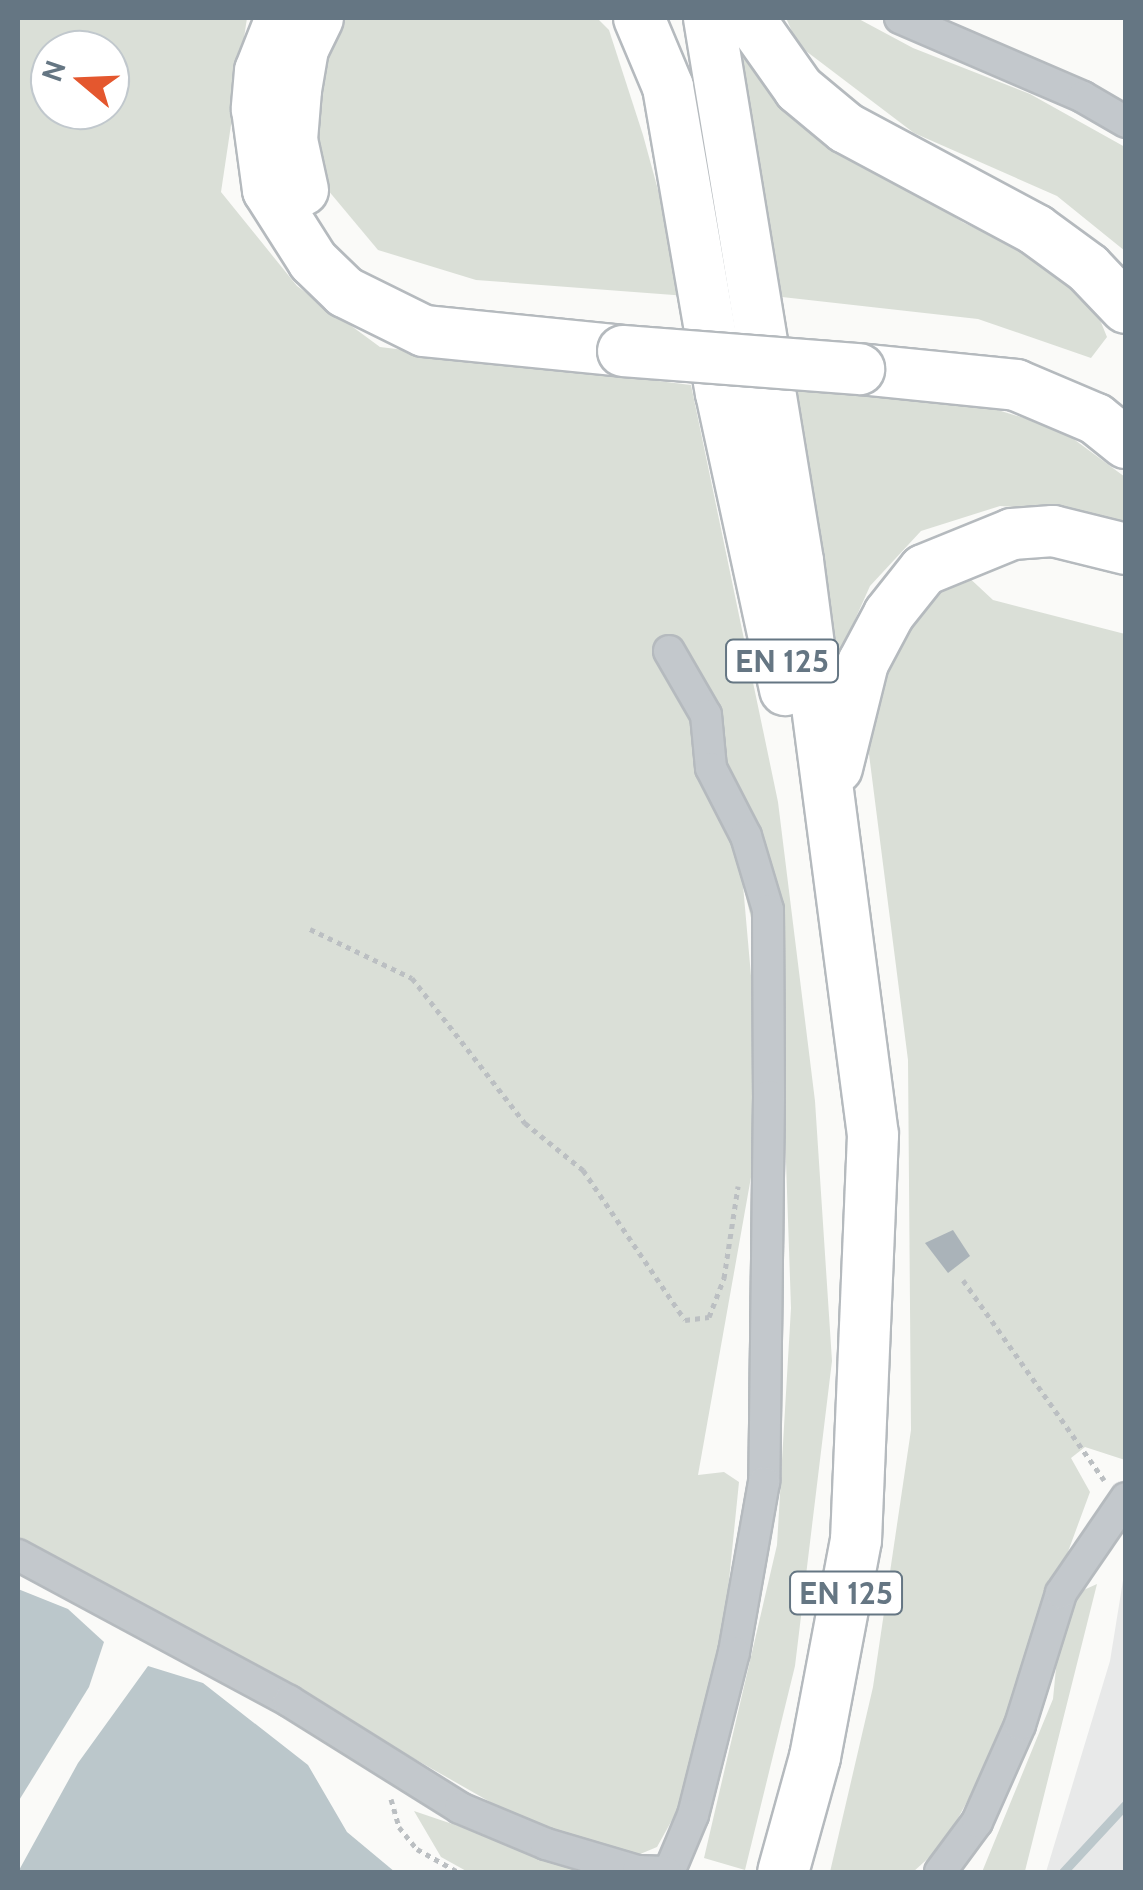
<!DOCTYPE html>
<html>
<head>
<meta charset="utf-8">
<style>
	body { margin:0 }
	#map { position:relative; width:1143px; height:1890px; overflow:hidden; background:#fafaf8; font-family:Cabin,sans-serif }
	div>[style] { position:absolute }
	.built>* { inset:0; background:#e8e9e9 }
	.green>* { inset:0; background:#dadfd7 }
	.water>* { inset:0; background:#bbc7cb }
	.stream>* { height:9px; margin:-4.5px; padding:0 4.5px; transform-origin:4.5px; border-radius:4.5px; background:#bbc7cb }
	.building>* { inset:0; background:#aab3b9 }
	.path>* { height:5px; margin-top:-2.5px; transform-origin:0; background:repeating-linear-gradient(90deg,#bbbfc2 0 5px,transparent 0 10px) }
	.roads { filter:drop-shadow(2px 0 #b5babe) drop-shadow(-2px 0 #b5babe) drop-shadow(0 2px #b5babe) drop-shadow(0 -2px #b5babe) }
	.minor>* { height:30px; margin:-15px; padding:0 15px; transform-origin:15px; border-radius:15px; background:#c3c8cc }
	.primary>* { height:50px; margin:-25px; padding:0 25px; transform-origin:25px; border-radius:25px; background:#fff }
	.bridges { filter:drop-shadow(2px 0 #b5babe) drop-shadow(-2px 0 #b5babe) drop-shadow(0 2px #b5babe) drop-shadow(0 -2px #b5babe) }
	.primary-bridge>* { height:50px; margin:-25px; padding:0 25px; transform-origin:25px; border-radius:25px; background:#fff }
	span { translate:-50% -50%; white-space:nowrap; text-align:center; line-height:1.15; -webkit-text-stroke:10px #fff; paint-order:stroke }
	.shield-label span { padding:2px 8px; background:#fff; border:2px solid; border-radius:8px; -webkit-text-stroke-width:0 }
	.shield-label { font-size:32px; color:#657683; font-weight:700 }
	.frame { position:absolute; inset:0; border:20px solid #657683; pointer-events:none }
	.north { position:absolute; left:30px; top:30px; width:100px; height:100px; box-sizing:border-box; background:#fff; border:2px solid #c1c8cd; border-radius:50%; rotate:289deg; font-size:28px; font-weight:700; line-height:40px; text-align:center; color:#657683 }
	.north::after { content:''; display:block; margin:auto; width:35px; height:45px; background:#e4572e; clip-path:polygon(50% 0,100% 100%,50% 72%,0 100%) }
</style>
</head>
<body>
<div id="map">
	<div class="built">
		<i style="clip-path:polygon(1125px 1568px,1125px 1872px,1046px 1872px,1110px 1661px)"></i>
	</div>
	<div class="green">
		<i style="clip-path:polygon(evenodd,18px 18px,247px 18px,221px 192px,297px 286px,380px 347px,691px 385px,778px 802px,815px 1101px,832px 1361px,795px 1666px,745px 1870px,704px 1858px,777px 1545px,791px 1308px,782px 1045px,743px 885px,755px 1021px,756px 1149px,698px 1475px,724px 1472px,739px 1482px,725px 1620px,691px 1786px,657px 1847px,633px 1857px,536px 1828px,174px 1622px,18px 1550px,18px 18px,50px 50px,110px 50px,110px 110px,50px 110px,50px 50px)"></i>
		<i style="clip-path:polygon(342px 18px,597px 18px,609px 30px,643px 135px,687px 296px,476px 280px,378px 250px,317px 177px,315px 90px)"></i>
		<i style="clip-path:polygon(786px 18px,857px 18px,913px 48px,1030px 94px,1125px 147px,1125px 251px,1057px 196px,914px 133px,798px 45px)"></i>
		<i style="clip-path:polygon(732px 24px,863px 161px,964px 223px,1038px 256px,1098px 315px,1107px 337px,1091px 358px,978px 319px,782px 297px)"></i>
		<i style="clip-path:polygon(793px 391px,962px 399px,1060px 429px,1125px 477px,1125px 527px,1059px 510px,1000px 506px,921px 531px,870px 586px,832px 671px)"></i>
		<i style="clip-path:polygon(964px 573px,993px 600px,1125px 634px,1125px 1460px,1085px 1447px,1071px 1458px,1090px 1492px,995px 1750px,944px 1844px,913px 1872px,830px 1872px,873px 1687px,911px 1430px,908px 1060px,864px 715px,892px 642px,927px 597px)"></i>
		<i style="clip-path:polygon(1097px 1584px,1025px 1871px,982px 1872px,1053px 1699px,1061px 1616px,1077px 1593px)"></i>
		<i style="clip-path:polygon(414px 1811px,550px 1857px,597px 1872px,468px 1872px,441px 1857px)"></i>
	</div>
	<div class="water">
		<i style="clip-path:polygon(18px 1589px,68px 1609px,104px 1642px,89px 1687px,18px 1802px)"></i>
		<i style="clip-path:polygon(148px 1666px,203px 1683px,308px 1765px,347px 1832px,395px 1872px,18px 1872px,78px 1763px)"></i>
	</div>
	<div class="stream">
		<i style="left:1063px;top:1872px;width:93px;rotate:-47.2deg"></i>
	</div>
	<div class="building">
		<i style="clip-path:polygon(953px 1230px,970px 1256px,948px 1273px,925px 1243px)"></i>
	</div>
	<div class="path">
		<i style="left:310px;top:929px;width:113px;rotate:25.7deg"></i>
		<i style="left:412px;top:978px;width:184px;rotate:52.1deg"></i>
		<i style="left:525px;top:1123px;width:75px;rotate:39deg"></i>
		<i style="left:583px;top:1170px;width:181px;rotate:55.8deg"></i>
		<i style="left:685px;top:1320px;width:24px;rotate:-7deg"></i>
		<i style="left:709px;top:1317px;width:42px;rotate:-69deg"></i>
		<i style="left:724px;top:1278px;width:93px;rotate:-81.3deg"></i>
		<i style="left:963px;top:1280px;width:245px;rotate:54.8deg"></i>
		<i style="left:391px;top:1799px;width:29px;rotate:74deg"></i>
		<i style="left:399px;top:1827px;width:28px;rotate:51deg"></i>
		<i style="left:417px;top:1849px;width:47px;rotate:29.3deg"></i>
	</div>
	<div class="roads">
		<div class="minor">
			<i style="left:900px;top:18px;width:199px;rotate:23.3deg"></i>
			<i style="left:1083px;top:97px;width:50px;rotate:30.2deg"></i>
			<i style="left:669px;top:651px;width:74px;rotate:60deg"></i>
			<i style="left:706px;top:715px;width:53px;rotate:84.6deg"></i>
			<i style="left:711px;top:768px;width:76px;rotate:62.8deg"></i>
			<i style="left:746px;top:836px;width:77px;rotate:73.4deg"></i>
			<i style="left:768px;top:910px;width:186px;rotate:89.7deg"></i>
			<i style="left:769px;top:1096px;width:386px;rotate:90.7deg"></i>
			<i style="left:764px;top:1482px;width:173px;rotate:100deg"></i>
			<i style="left:734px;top:1652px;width:168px;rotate:104.1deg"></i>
			<i style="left:693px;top:1815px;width:62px;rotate:112.8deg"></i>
			<i style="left:18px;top:1555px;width:308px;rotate:28.3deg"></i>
			<i style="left:289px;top:1701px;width:202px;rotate:32deg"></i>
			<i style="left:460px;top:1808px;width:93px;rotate:22.7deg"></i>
			<i style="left:546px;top:1844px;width:96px;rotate:16.4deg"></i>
			<i style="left:638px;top:1871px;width:28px;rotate:2deg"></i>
			<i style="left:940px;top:1872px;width:62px;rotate:-53.5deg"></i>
			<i style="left:977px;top:1822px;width:106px;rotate:-66.1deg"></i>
			<i style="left:1020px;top:1725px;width:138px;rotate:-72.7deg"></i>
			<i style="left:1061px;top:1593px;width:115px;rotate:-55.6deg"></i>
		</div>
		<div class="primary">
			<i style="left:281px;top:18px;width:57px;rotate:111.6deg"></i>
			<i style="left:260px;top:71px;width:38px;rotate:95deg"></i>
			<i style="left:257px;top:109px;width:82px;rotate:82.3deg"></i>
			<i style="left:268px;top:190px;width:84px;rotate:57.6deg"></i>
			<i style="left:313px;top:261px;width:45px;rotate:44.1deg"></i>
			<i style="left:345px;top:292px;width:88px;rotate:26.3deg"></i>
			<i style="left:424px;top:331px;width:200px;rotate:5.7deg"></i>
			<i style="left:639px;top:18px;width:75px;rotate:67.2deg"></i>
			<i style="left:668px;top:87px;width:311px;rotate:80.2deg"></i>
			<i style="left:721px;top:393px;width:304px;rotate:77.8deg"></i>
			<i style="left:709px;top:18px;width:550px;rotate:80.69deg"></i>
			<i style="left:798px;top:561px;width:579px;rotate:82.56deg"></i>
			<i style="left:873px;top:1135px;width:405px;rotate:92.4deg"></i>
			<i style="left:856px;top:1540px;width:221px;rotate:100.7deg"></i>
			<i style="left:815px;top:1757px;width:119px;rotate:105.5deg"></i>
			<i style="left:749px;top:18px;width:87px;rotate:54.8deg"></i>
			<i style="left:799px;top:89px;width:61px;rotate:39.7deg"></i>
			<i style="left:846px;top:128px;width:216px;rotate:28.2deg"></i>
			<i style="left:1036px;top:230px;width:64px;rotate:36.2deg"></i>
			<i style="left:1088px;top:268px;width:55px;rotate:46.5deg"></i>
			<i style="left:303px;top:190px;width:51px;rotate:-102.4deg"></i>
			<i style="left:292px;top:140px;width:50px;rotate:-85.4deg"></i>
			<i style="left:296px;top:90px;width:42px;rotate:-80.3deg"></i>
			<i style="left:303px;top:49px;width:34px;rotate:-64deg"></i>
			<i style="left:859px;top:369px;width:158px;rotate:5.8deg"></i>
			<i style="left:1016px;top:385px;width:87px;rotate:23deg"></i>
			<i style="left:1096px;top:419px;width:38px;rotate:39deg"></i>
			<i style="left:837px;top:768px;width:108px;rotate:-76.1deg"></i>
			<i style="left:863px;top:663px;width:55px;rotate:-62deg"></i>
			<i style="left:889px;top:614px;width:56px;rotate:-51.5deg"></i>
			<i style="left:924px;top:570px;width:95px;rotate:-22.2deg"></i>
			<i style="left:1012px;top:534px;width:41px;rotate:-4.2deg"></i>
			<i style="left:1053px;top:531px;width:75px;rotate:13.9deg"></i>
		</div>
	</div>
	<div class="bridges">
		<div class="primary-bridge">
			<i style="left:623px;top:351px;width:237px;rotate:4.4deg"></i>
		</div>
	</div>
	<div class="shield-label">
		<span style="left:782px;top:661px">EN 125</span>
		<span style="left:846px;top:1593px">EN 125</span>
	</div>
	<div class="frame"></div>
	<div class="north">N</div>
</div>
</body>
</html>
